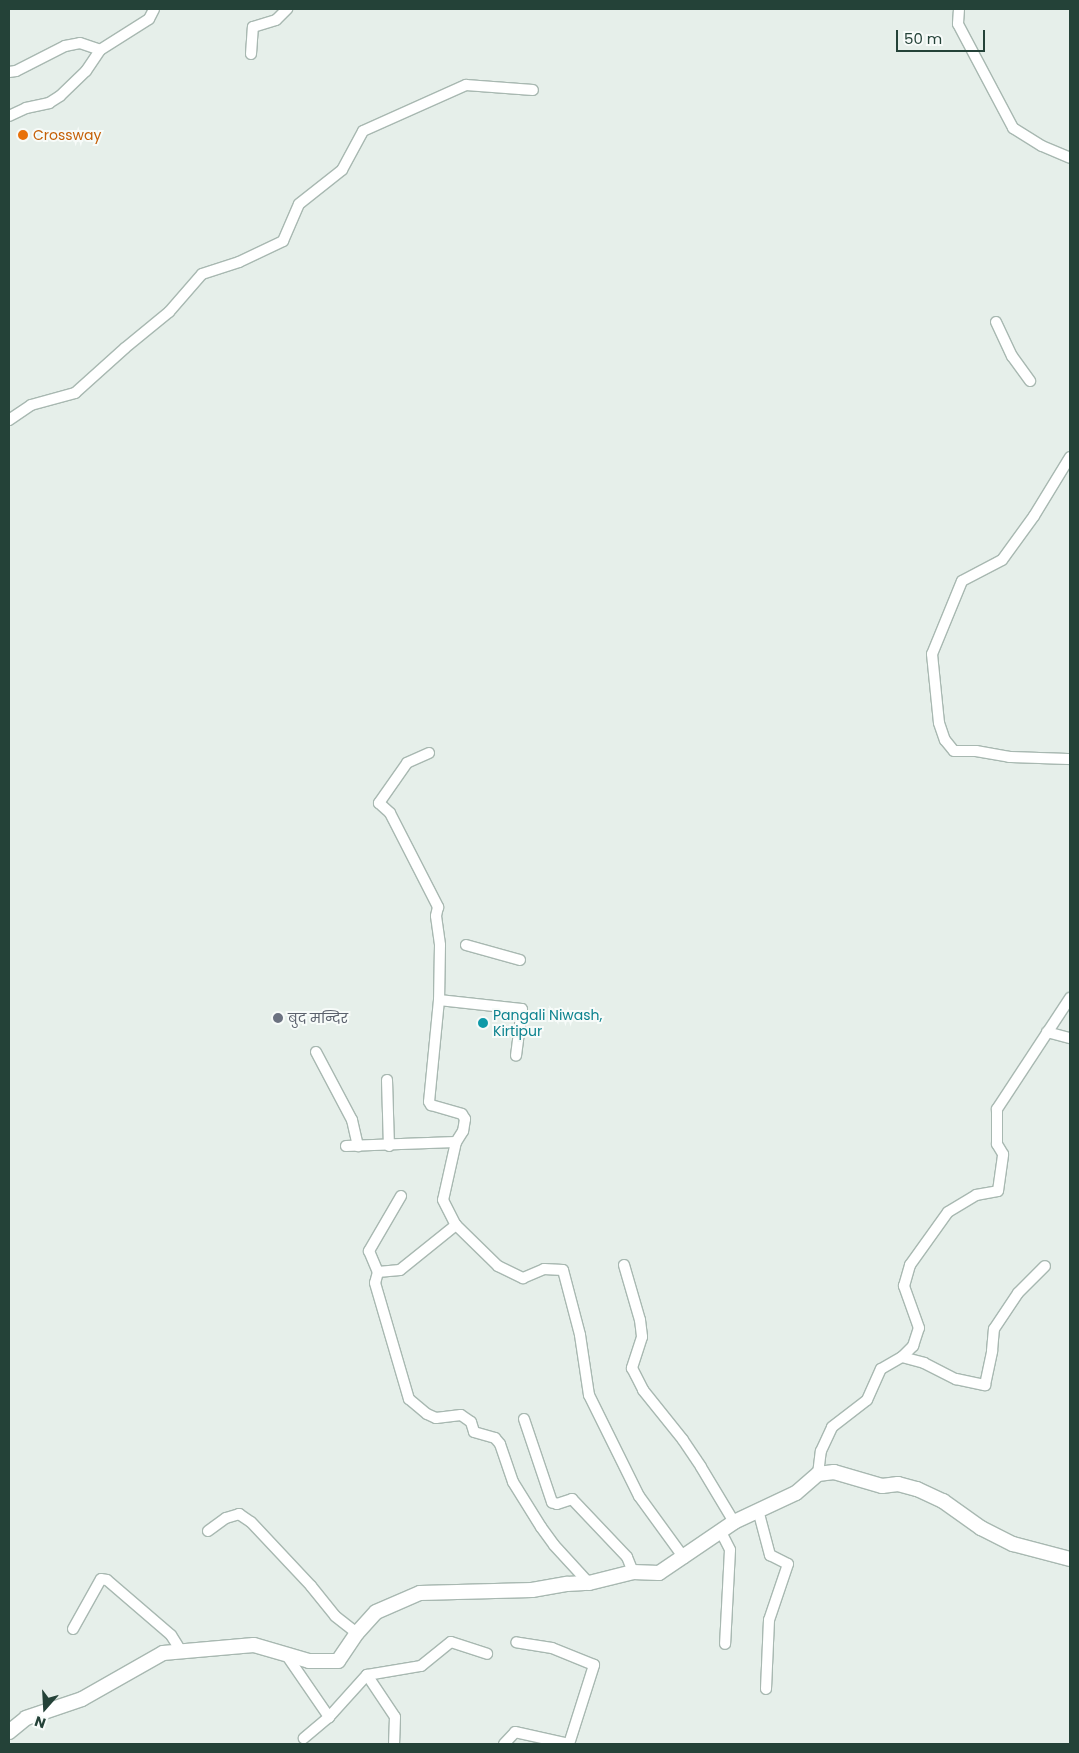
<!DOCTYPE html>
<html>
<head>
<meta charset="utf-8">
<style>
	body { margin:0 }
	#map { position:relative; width:1079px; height:1753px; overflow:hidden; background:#e6efea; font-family:Poppins,"Noto Sans Devanagari",sans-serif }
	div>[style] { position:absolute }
	.roads { filter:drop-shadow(1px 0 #a8b8b1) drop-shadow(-1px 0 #a8b8b1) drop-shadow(0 1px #a8b8b1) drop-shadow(0 -1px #a8b8b1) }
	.minor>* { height:10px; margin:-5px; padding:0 5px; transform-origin:5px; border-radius:5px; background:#fff }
	.tertiary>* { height:14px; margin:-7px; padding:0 7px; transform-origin:7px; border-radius:7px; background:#fff }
	.dots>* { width:14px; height:14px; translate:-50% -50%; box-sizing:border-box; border:2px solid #f7fbf9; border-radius:50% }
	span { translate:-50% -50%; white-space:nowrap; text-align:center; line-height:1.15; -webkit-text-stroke:4px #f7fbf9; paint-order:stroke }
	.food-label { font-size:14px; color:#c56008 }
	.left { translate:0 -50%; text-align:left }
	.culture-label { font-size:14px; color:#0d838f }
	.worship-label { font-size:14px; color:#5b616d }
	.frame { position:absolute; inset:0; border:10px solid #244238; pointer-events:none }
	.north { position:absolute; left:20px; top:1683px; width:50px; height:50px; -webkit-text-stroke:4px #f7fbf9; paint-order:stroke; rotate:199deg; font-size:14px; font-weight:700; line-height:20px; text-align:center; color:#244238 }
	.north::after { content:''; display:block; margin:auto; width:18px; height:22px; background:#244238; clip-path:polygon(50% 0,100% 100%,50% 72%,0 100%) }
	.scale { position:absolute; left:896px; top:30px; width:89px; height:22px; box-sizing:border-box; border:2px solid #244238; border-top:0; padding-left:6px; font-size:15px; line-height:18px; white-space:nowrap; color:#244238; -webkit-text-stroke:4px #f7fbf9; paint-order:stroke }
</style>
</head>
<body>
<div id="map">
	<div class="roads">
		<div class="minor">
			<i style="left:959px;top:9px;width:15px;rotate:94deg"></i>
			<i style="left:958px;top:24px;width:118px;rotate:62.1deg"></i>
			<i style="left:1013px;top:128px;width:34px;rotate:32deg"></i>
			<i style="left:1042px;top:146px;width:30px;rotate:23deg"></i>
			<i style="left:251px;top:54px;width:27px;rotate:-86deg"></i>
			<i style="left:253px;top:27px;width:24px;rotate:-17deg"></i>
			<i style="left:276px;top:20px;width:16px;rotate:-45deg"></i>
			<i style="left:9px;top:72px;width:7px;rotate:-8deg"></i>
			<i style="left:16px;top:71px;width:55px;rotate:-27deg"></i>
			<i style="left:65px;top:46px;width:15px;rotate:-11deg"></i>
			<i style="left:80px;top:43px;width:21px;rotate:19deg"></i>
			<i style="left:9px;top:116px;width:19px;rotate:-25deg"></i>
			<i style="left:26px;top:108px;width:24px;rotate:-12deg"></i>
			<i style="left:49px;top:103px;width:13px;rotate:-32deg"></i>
			<i style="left:60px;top:96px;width:36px;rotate:-44deg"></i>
			<i style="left:86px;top:71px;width:25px;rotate:-56deg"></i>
			<i style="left:100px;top:50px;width:58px;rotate:-32.3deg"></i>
			<i style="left:149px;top:19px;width:11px;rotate:-63deg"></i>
			<i style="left:996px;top:322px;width:38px;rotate:65deg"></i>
			<i style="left:1012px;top:356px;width:31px;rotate:54deg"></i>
			<i style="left:9px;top:420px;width:27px;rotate:-34deg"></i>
			<i style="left:31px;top:405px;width:46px;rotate:-15.3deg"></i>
			<i style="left:75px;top:393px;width:67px;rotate:-42deg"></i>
			<i style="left:125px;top:348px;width:57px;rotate:-39.3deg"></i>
			<i style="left:169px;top:312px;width:50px;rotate:-49deg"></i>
			<i style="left:202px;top:274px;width:39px;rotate:-18deg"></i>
			<i style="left:239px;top:262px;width:49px;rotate:-25.5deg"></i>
			<i style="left:283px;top:241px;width:40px;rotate:-66.6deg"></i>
			<i style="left:299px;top:204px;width:55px;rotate:-38.3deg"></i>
			<i style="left:342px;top:170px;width:44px;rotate:-61.7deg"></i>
			<i style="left:363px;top:131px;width:113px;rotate:-24.1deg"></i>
			<i style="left:466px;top:85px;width:67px;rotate:4.3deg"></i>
			<i style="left:1070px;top:457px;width:69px;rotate:121.4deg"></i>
			<i style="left:1034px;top:516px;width:54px;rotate:126deg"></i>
			<i style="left:1002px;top:560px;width:45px;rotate:152.3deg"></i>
			<i style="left:962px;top:581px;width:79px;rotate:112.3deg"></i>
			<i style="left:932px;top:654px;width:69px;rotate:84.2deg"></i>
			<i style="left:939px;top:723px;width:18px;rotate:71deg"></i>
			<i style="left:945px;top:740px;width:14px;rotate:51deg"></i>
			<i style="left:954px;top:751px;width:22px"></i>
			<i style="left:976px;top:751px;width:34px;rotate:10deg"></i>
			<i style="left:1009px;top:757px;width:61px;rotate:1.9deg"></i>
			<i style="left:429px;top:753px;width:24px;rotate:156deg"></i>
			<i style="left:407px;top:763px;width:49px;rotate:125deg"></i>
			<i style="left:379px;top:803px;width:15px;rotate:42deg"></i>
			<i style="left:390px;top:813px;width:106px;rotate:62.9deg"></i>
			<i style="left:438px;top:907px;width:9px;rotate:103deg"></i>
			<i style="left:436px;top:916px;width:29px;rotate:82deg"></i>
			<i style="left:440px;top:945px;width:55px;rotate:91deg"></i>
			<i style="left:439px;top:1000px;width:102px;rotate:95.6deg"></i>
			<i style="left:429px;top:1102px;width:4px;rotate:56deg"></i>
			<i style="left:431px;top:1105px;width:32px;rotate:16deg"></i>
			<i style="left:462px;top:1114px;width:6px;rotate:59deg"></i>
			<i style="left:465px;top:1119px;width:12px;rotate:99deg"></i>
			<i style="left:463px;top:1131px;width:13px;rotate:122deg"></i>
			<i style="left:456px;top:1142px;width:59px;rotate:102.6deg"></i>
			<i style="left:443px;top:1200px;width:28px;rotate:63deg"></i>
			<i style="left:456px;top:1225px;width:59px;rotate:44.3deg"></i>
			<i style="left:498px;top:1266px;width:28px;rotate:26deg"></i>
			<i style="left:523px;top:1278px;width:23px;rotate:-23deg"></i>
			<i style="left:544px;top:1269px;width:19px;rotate:3deg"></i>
			<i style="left:563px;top:1270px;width:67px;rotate:75.3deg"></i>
			<i style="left:580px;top:1335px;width:61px;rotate:81.5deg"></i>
			<i style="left:589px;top:1395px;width:113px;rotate:63.7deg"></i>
			<i style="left:639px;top:1496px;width:77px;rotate:54deg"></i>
			<i style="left:466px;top:945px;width:56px;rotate:15.5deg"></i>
			<i style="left:439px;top:1000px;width:83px;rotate:6.2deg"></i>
			<i style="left:522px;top:1009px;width:47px;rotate:97.3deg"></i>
			<i style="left:1047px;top:1032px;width:24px;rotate:15deg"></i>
			<i style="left:316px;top:1052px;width:77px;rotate:62.1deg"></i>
			<i style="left:352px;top:1120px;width:27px;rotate:77deg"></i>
			<i style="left:387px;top:1080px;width:66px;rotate:88.3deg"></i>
			<i style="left:346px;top:1146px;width:110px;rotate:-2.1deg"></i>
			<i style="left:401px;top:1196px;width:64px;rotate:120.2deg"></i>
			<i style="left:369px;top:1251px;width:23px;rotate:67deg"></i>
			<i style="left:378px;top:1272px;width:11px;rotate:105deg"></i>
			<i style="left:375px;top:1283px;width:121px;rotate:73.7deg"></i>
			<i style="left:409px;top:1399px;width:23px;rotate:40deg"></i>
			<i style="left:427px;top:1414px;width:10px;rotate:24deg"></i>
			<i style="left:436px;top:1418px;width:25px;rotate:-7deg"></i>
			<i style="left:461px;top:1415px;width:12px;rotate:35deg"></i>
			<i style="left:471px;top:1422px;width:10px;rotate:73deg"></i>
			<i style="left:474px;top:1432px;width:22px;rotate:16deg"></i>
			<i style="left:495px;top:1438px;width:8px;rotate:50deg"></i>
			<i style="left:500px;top:1444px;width:40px;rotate:71.1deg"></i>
			<i style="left:513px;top:1482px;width:53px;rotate:58.1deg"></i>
			<i style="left:541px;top:1527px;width:22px;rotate:54deg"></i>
			<i style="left:554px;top:1545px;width:52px;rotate:47.4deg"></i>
			<i style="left:624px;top:1265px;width:57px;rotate:73.8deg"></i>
			<i style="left:640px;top:1320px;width:17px;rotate:83deg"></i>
			<i style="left:642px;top:1337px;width:33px;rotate:108deg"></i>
			<i style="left:632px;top:1368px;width:25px;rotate:63deg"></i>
			<i style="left:643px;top:1390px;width:64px;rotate:51.3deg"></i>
			<i style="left:683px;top:1440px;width:32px;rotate:56deg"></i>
			<i style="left:701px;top:1467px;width:64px;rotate:59deg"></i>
			<i style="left:378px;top:1272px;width:22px;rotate:-5deg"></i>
			<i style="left:400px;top:1270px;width:72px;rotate:-38.8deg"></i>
			<i style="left:902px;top:1357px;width:23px;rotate:15deg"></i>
			<i style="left:924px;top:1363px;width:36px;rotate:27deg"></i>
			<i style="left:956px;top:1379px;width:30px;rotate:12deg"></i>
			<i style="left:985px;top:1385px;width:35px;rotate:-78deg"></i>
			<i style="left:992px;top:1351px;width:22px;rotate:-85deg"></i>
			<i style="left:994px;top:1329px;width:43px;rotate:-56.3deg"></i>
			<i style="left:1018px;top:1293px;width:38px;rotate:-45deg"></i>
			<i style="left:524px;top:1419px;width:88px;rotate:71.4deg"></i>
			<i style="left:552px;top:1502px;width:5px;rotate:22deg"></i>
			<i style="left:557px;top:1504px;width:16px;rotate:-18deg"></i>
			<i style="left:572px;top:1499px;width:80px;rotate:46.5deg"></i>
			<i style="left:627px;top:1557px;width:16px;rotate:68deg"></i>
			<i style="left:818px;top:1474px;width:23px;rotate:-83deg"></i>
			<i style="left:821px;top:1451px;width:26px;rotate:-65deg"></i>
			<i style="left:832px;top:1427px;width:44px;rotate:-37.6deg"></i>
			<i style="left:867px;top:1400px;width:34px;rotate:-66deg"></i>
			<i style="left:881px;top:1369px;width:24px;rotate:-30deg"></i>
			<i style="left:902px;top:1357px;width:16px;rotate:-45deg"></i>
			<i style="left:913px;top:1346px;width:19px;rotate:-72deg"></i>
			<i style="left:919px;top:1328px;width:45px;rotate:-109.7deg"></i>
			<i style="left:904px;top:1286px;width:22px;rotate:-74deg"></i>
			<i style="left:910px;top:1265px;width:65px;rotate:-54.4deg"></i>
			<i style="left:948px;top:1212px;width:33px;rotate:-31deg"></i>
			<i style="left:976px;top:1195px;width:22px;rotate:-10deg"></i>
			<i style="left:998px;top:1191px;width:37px;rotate:-82deg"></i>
			<i style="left:1003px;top:1154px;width:12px;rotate:-121deg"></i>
			<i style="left:997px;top:1144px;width:35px;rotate:-90deg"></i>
			<i style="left:997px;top:1109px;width:133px;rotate:-56.7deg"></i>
			<i style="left:758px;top:1510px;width:47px;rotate:75.1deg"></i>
			<i style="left:770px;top:1555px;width:20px;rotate:27deg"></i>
			<i style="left:788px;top:1564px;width:59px;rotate:108.7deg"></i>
			<i style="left:769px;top:1620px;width:69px;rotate:92.5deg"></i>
			<i style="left:208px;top:1531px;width:22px;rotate:-36deg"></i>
			<i style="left:226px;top:1518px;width:14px;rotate:-17deg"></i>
			<i style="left:239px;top:1514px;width:14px;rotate:34deg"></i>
			<i style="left:251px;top:1522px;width:88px;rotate:46.8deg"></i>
			<i style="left:311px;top:1586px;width:38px;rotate:51deg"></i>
			<i style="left:335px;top:1616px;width:28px;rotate:38deg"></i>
			<i style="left:721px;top:1532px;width:20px;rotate:63deg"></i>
			<i style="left:730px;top:1550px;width:94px;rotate:93deg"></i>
			<i style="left:73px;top:1629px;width:57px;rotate:-60.8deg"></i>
			<i style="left:101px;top:1579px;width:6px;rotate:9deg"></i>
			<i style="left:107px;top:1580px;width:84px;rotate:40.7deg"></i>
			<i style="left:171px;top:1635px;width:19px;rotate:58deg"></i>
			<i style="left:285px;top:1653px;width:78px;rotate:55.5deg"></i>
			<i style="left:329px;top:1717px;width:33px;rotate:140deg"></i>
			<i style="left:367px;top:1675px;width:50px;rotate:56.3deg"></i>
			<i style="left:395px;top:1717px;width:27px;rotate:92deg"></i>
			<i style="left:329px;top:1717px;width:57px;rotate:-47.9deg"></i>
			<i style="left:367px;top:1675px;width:55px;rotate:-9.5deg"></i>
			<i style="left:421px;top:1666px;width:38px;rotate:-39deg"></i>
			<i style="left:451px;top:1642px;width:38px;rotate:18deg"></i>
			<i style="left:504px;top:1744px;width:16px;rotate:-47deg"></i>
			<i style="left:515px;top:1732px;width:55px;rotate:12.5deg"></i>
			<i style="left:569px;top:1744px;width:83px;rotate:-72.4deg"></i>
			<i style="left:594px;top:1665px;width:45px;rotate:-158deg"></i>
			<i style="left:552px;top:1648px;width:36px;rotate:-171deg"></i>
		</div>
		<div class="tertiary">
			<i style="left:9px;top:1732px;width:22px;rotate:-39deg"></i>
			<i style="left:26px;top:1718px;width:59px;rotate:-18.7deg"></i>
			<i style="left:82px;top:1699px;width:93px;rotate:-29.6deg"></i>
			<i style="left:163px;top:1653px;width:91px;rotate:-5deg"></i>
			<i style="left:254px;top:1645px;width:57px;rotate:16.2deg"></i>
			<i style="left:309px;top:1661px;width:29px"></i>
			<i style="left:338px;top:1661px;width:34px;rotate:-56deg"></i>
			<i style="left:357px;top:1633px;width:28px;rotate:-48deg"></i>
			<i style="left:376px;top:1612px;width:48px;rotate:-23.4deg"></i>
			<i style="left:420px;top:1593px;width:112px;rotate:-1.5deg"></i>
			<i style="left:532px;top:1590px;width:36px;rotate:-10deg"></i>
			<i style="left:567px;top:1584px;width:22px;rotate:-3deg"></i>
			<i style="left:589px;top:1583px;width:45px;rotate:-14deg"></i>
			<i style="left:633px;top:1572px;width:26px;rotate:2deg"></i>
			<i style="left:659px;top:1573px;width:91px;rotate:-34.2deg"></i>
			<i style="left:734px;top:1522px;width:68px;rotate:-25.1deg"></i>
			<i style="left:796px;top:1493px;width:29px;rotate:-41deg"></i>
			<i style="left:818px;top:1474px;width:16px;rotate:-7deg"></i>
			<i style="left:834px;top:1472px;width:50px;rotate:16.3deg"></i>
			<i style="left:882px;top:1486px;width:16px;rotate:-7deg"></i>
			<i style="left:898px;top:1484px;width:20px;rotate:15deg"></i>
			<i style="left:917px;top:1489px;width:29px;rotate:25deg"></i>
			<i style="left:943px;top:1501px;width:47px;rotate:35.4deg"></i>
			<i style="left:981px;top:1528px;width:36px;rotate:27deg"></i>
			<i style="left:1013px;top:1544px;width:59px;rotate:14.7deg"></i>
		</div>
	</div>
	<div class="dots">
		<i style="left:23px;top:135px;background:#e8710a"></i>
		<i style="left:278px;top:1018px;background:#6b7280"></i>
		<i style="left:483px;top:1023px;background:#0f9aa8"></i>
	</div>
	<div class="food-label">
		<span class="left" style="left:33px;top:135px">Crossway</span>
	</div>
	<div class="culture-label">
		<span class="left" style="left:493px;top:1023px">Pangali Niwash,<br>Kirtipur</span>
	</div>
	<div class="worship-label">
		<span class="left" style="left:288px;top:1018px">बुद मन्दिर</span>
	</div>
	<div class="frame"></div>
	<div class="north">N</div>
	<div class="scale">50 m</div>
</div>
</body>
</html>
